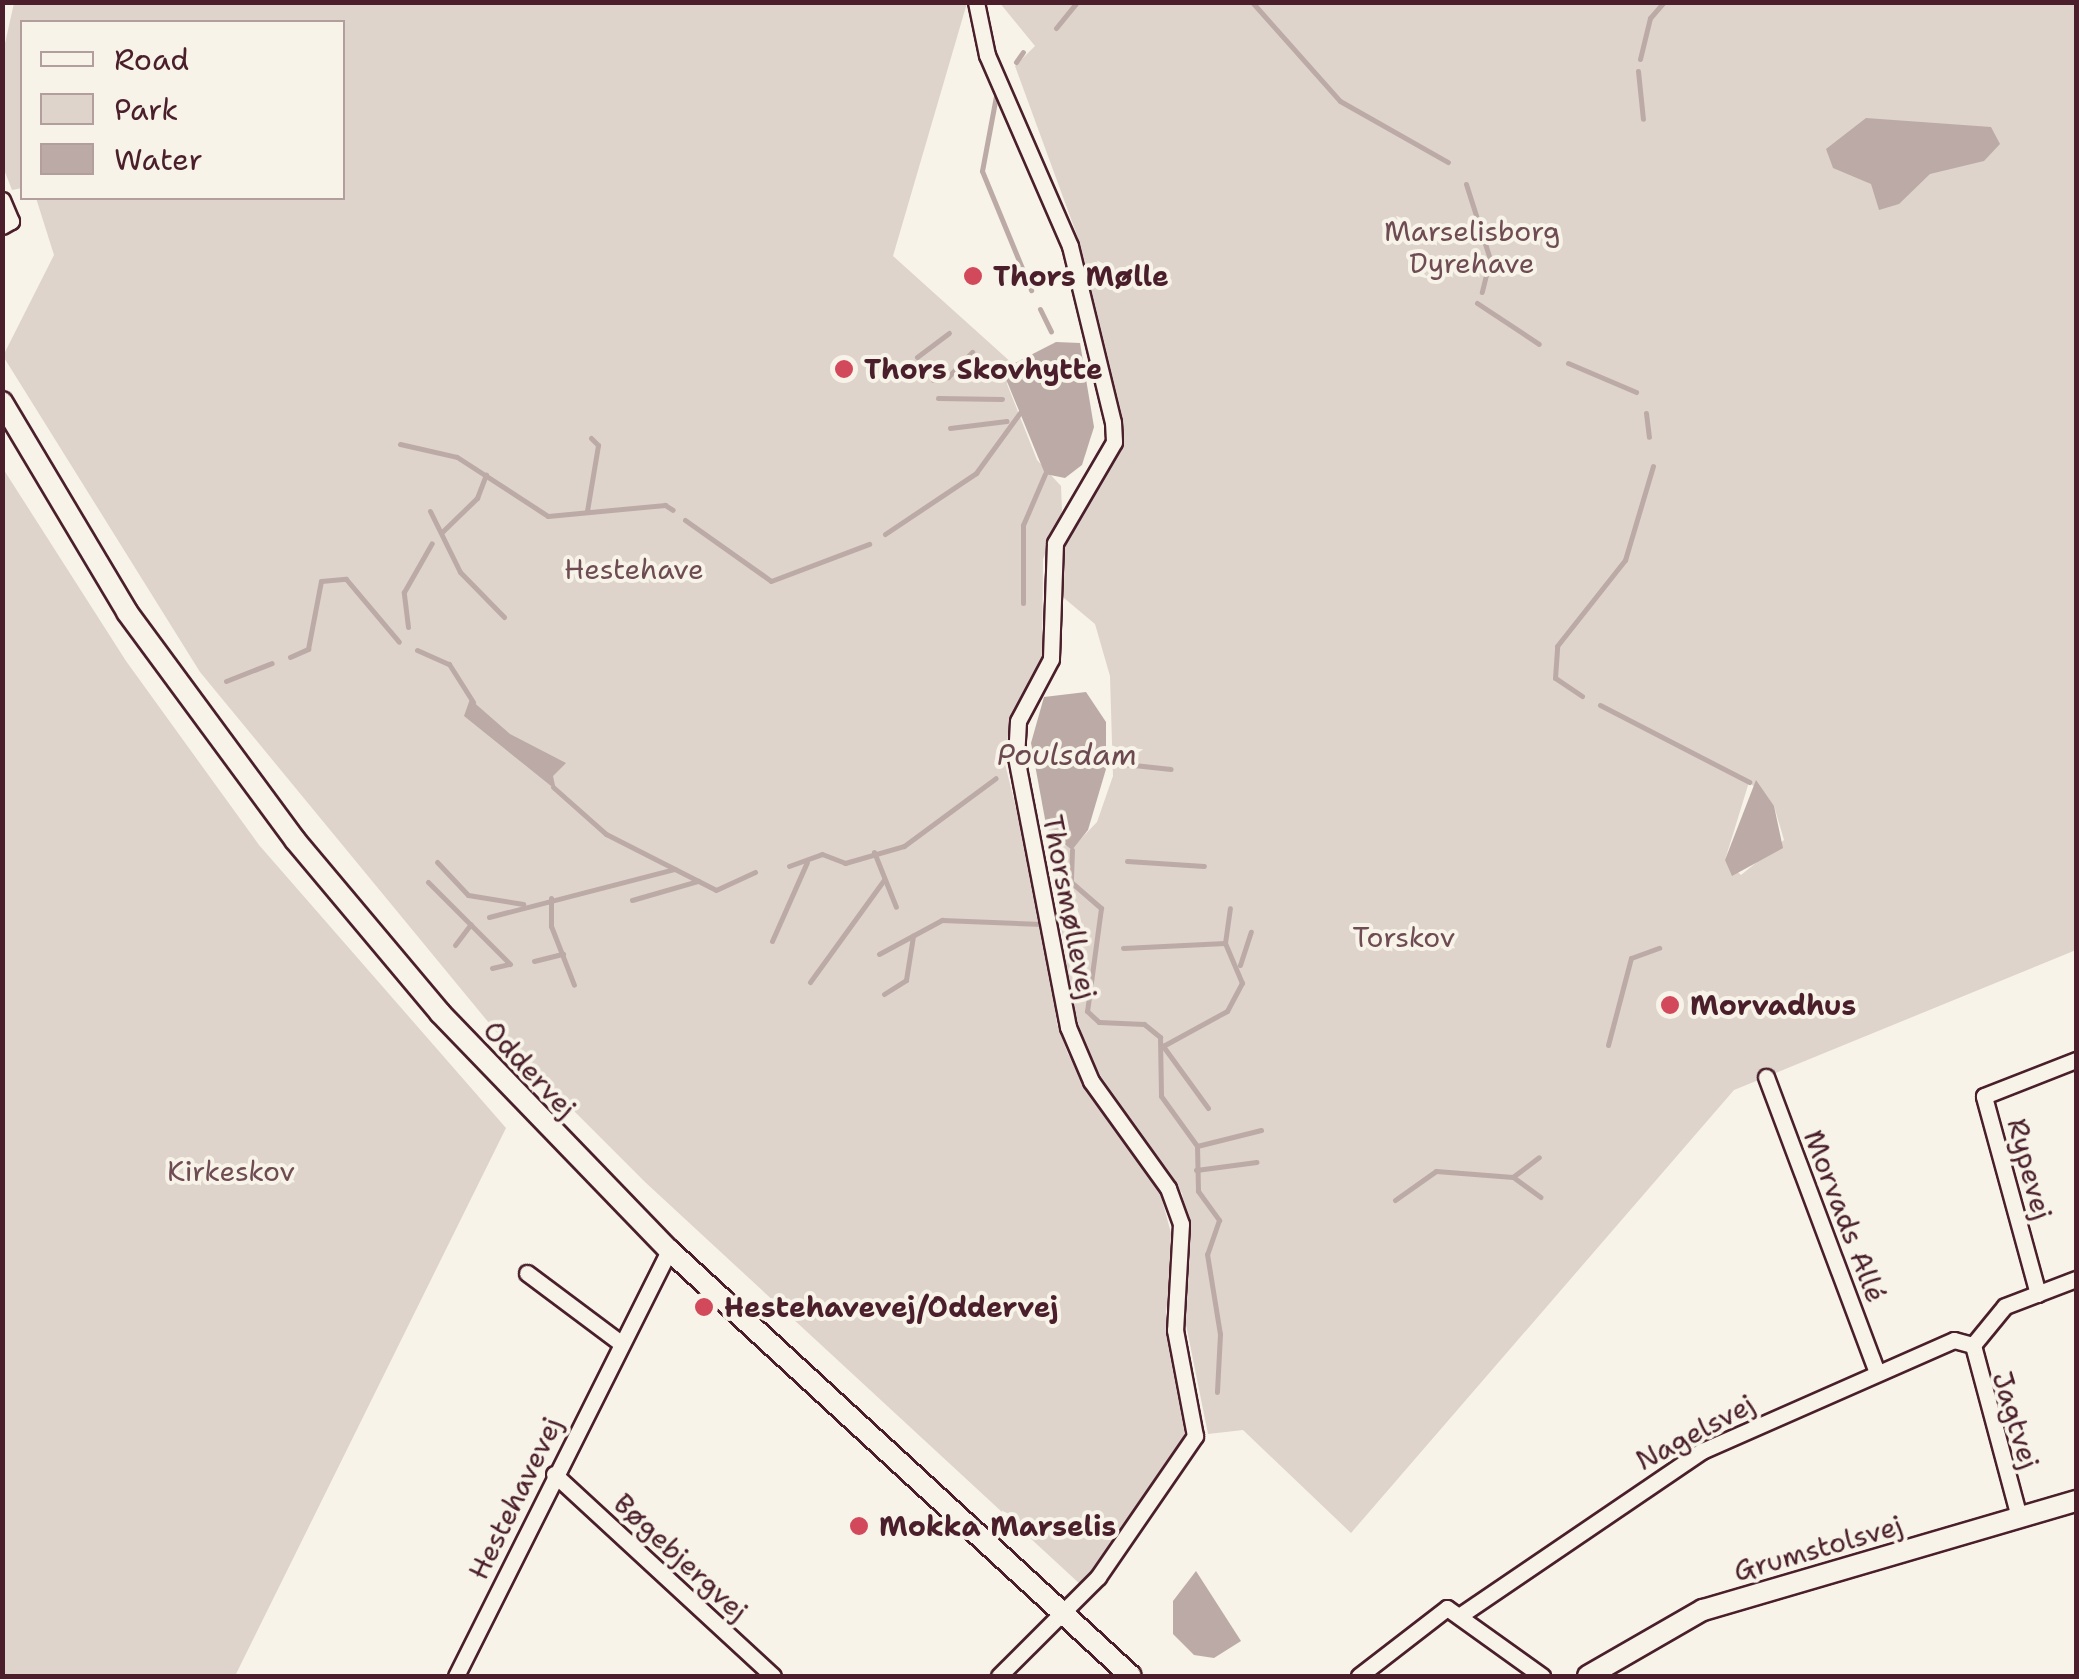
<!DOCTYPE html>
<html>
<head>
<meta charset="utf-8">
<style>
	body { margin:0 }
	#map { position:relative; width:2079px; height:1679px; overflow:hidden; background:#f7f3e8; font-family:"Shantell Sans",sans-serif }
	div>[style] { position:absolute }
	.green>* { inset:0; background:#ded4cc }
	.water>* { inset:0; background:#bcaaa7 }
	.stream>* { height:5px; margin:-2.5px; padding:0 2.5px; transform-origin:2.5px; border-radius:2.5px; background:#bcaaa7 }
	.roads { filter:drop-shadow(2px 0 #4a1f2b) drop-shadow(-2px 0 #4a1f2b) drop-shadow(0 2px #4a1f2b) drop-shadow(0 -2px #4a1f2b) }
	.street>* { height:15px; margin:-7.5px; padding:0 7.5px; transform-origin:7.5px; border-radius:7.5px; background:#f7f3e8 }
	.secondary>* { height:20px; margin:-10px; padding:0 10px; transform-origin:10px; border-radius:10px; background:#f7f3e8 }
	.dots>* { width:28px; height:28px; translate:-50% -50%; box-sizing:border-box; border:5px solid #f7f3e8; border-radius:50% }
	span { translate:-50% -50%; white-space:nowrap; text-align:center; line-height:1.15; -webkit-text-stroke:8px #f7f3e8; paint-order:stroke }
	.park-label { font-size:28px; color:#6f4c53 }
	.poi-label { font-size:28px; color:#4a1f2b; font-weight:700 }
	.left { translate:0 -50%; text-align:left }
	.street-label { font-size:28px; color:#4a1f2b }
	.water-label { font-size:30px; color:#6c4950; font-style:italic }
	.frame { position:absolute; inset:0; border:5px solid #4a1f2b; pointer-events:none }
	.legend { position:absolute; left:20px; top:20px; width:325px; height:180px; box-sizing:border-box; background:#f7f3e8; border:2px solid #b29e9c; margin:0; padding:12px 18px; list-style:none; font-size:30px; color:#4a1f2b }
	.legend li { display:flex; align-items:center; gap:20px; height:50px }
	.legend b { width:50px; border:2px solid #b29e9c }
</style>
</head>
<body>
<div id="map">
	<div class="green">
		<i style="clip-path:polygon(evenodd,999px 2px,2076px 3px,2076px 950px,1734px 1090px,1351px 1533px,1243px 1430px,1208px 1434px,1181px 1300px,1188px 1225px,1182px 1193px,1091px 1062px,1072px 1004px,1050px 846px,1075px 845px,1097px 822px,1113px 776px,1110px 676px,1095px 624px,1052px 588px,1071px 521px,1122px 439px,1078px 238px,1015px 66px,1035px 46px,999px 2px,1749px 782px,1774px 806px,1784px 840px,1741px 875px,1725px 860px,1749px 782px)"></i>
		<i style="clip-path:polygon(14px 3px,967px 3px,893px 256px,1013px 364px,1007px 384px,1037px 460px,1061px 486px,1062px 511px,1043px 559px,1042px 664px,1009px 724px,1005px 764px,1046px 928px,1057px 1024px,1068px 1054px,1158px 1185px,1175px 1248px,1166px 1312px,1185px 1436px,1081px 1585px,645px 1182px,503px 1040px,200px 672px,3px 356px,54px 255px,36px 198px,342px 198px,342px 22px,22px 22px,22px 188px,12px 190px,3px 167px,2px 57px)"></i>
		<i style="clip-path:polygon(2px 467px,126px 661px,259px 845px,506px 1128px,235px 1676px,3px 1676px)"></i>
	</div>
	<div class="water">
		<i style="clip-path:polygon(1866px 118px,1991px 127px,2000px 144px,1984px 161px,1930px 174px,1899px 204px,1879px 210px,1871px 184px,1833px 168px,1826px 149px)"></i>
		<i style="clip-path:polygon(1056px 342px,1080px 343px,1094px 427px,1082px 465px,1065px 478px,1045px 474px,1006px 379px,1013px 364px)"></i>
		<i style="clip-path:polygon(1086px 692px,1106px 722px,1106px 769px,1088px 830px,1072px 850px,1047px 830px,1031px 743px,1044px 697px)"></i>
		<i style="clip-path:polygon(470px 699px,510px 734px,566px 763px,553px 776px,556px 790px,464px 716px)"></i>
		<i style="clip-path:polygon(1756px 780px,1774px 806px,1783px 848px,1732px 876px,1725px 860px)"></i>
		<i style="clip-path:polygon(1196px 1571px,1241px 1641px,1214px 1658px,1194px 1655px,1173px 1634px,1173px 1601px)"></i>
	</div>
	<div class="stream">
		<i style="left:1252px;top:2px;width:132px;rotate:48.4deg"></i>
		<i style="left:1340px;top:101px;width:124px;rotate:29.5deg"></i>
		<i style="left:1056px;top:28px;width:33px;rotate:-51deg"></i>
		<i style="left:1640px;top:59px;width:42px;rotate:-76.3deg"></i>
		<i style="left:1650px;top:18px;width:21px;rotate:-49deg"></i>
		<i style="left:1016px;top:62px;width:12px;rotate:-55deg"></i>
		<i style="left:1638px;top:71px;width:48px;rotate:84.1deg"></i>
		<i style="left:996px;top:96px;width:76px;rotate:100.6deg"></i>
		<i style="left:982px;top:171px;width:129px;rotate:67.6deg"></i>
		<i style="left:1466px;top:184px;width:79px;rotate:72.3deg"></i>
		<i style="left:1490px;top:259px;width:34px;rotate:104deg"></i>
		<i style="left:1477px;top:303px;width:74px;rotate:33.5deg"></i>
		<i style="left:1040px;top:309px;width:25px;rotate:64deg"></i>
		<i style="left:917px;top:357px;width:40px;rotate:-37deg"></i>
		<i style="left:1568px;top:363px;width:74px;rotate:23.1deg"></i>
		<i style="left:933px;top:380px;width:15px;rotate:-11deg"></i>
		<i style="left:948px;top:377px;width:35px;rotate:-46deg"></i>
		<i style="left:938px;top:398px;width:64px;rotate:0.9deg"></i>
		<i style="left:1646px;top:413px;width:24px;rotate:83deg"></i>
		<i style="left:950px;top:428px;width:57px;rotate:-7deg"></i>
		<i style="left:400px;top:444px;width:58px;rotate:12.8deg"></i>
		<i style="left:457px;top:457px;width:108px;rotate:33deg"></i>
		<i style="left:548px;top:516px;width:118px;rotate:-5.4deg"></i>
		<i style="left:665px;top:505px;width:9px;rotate:32deg"></i>
		<i style="left:430px;top:511px;width:68px;rotate:63.8deg"></i>
		<i style="left:460px;top:572px;width:63px;rotate:45.6deg"></i>
		<i style="left:587px;top:511px;width:67px;rotate:-80.5deg"></i>
		<i style="left:598px;top:445px;width:10px;rotate:-135deg"></i>
		<i style="left:685px;top:520px;width:105px;rotate:35.3deg"></i>
		<i style="left:771px;top:581px;width:105px;rotate:-20.7deg"></i>
		<i style="left:442px;top:532px;width:49px;rotate:-44.2deg"></i>
		<i style="left:477px;top:498px;width:25px;rotate:-69deg"></i>
		<i style="left:885px;top:534px;width:110px;rotate:-33.8deg"></i>
		<i style="left:976px;top:473px;width:78px;rotate:-53.9deg"></i>
		<i style="left:1023px;top:603px;width:78px;rotate:-90deg"></i>
		<i style="left:1023px;top:525px;width:56px;rotate:-66.7deg"></i>
		<i style="left:408px;top:627px;width:35px;rotate:-97deg"></i>
		<i style="left:404px;top:592px;width:56px;rotate:-60.3deg"></i>
		<i style="left:417px;top:650px;width:35px;rotate:24deg"></i>
		<i style="left:449px;top:664px;width:45px;rotate:57.7deg"></i>
		<i style="left:290px;top:657px;width:20px;rotate:-24deg"></i>
		<i style="left:308px;top:649px;width:69px;rotate:-79.2deg"></i>
		<i style="left:321px;top:581px;width:25px;rotate:-5deg"></i>
		<i style="left:346px;top:579px;width:82px;rotate:49.9deg"></i>
		<i style="left:226px;top:681px;width:49px;rotate:-21.4deg"></i>
		<i style="left:1582px;top:696px;width:32px;rotate:-146deg"></i>
		<i style="left:1555px;top:678px;width:32px;rotate:-86deg"></i>
		<i style="left:1557px;top:646px;width:110px;rotate:-51.7deg"></i>
		<i style="left:1625px;top:560px;width:98px;rotate:-73.4deg"></i>
		<i style="left:1600px;top:705px;width:168px;rotate:27.3deg"></i>
		<i style="left:1106px;top:762px;width:65px;rotate:6.1deg"></i>
		<i style="left:553px;top:787px;width:71px;rotate:41.6deg"></i>
		<i style="left:606px;top:834px;width:123px;rotate:27deg"></i>
		<i style="left:716px;top:890px;width:43px;rotate:-24.8deg"></i>
		<i style="left:1072px;top:850px;width:32px;rotate:92deg"></i>
		<i style="left:1071px;top:882px;width:40px;rotate:41deg"></i>
		<i style="left:1101px;top:908px;width:104px;rotate:97.7deg"></i>
		<i style="left:1087px;top:1011px;width:16px;rotate:43deg"></i>
		<i style="left:1099px;top:1022px;width:45px;rotate:2.5deg"></i>
		<i style="left:1144px;top:1024px;width:21px;rotate:39deg"></i>
		<i style="left:1160px;top:1037px;width:59px;rotate:89deg"></i>
		<i style="left:1161px;top:1096px;width:62px;rotate:54.2deg"></i>
		<i style="left:1197px;top:1146px;width:45px;rotate:88.7deg"></i>
		<i style="left:1198px;top:1191px;width:36px;rotate:54deg"></i>
		<i style="left:1219px;top:1220px;width:36px;rotate:109deg"></i>
		<i style="left:1207px;top:1254px;width:81px;rotate:80.8deg"></i>
		<i style="left:1220px;top:1334px;width:58px;rotate:93deg"></i>
		<i style="left:874px;top:852px;width:59px;rotate:68.2deg"></i>
		<i style="left:1127px;top:861px;width:77px;rotate:3.7deg"></i>
		<i style="left:437px;top:862px;width:45px;rotate:46.8deg"></i>
		<i style="left:468px;top:895px;width:56px;rotate:9.3deg"></i>
		<i style="left:789px;top:866px;width:35px;rotate:-20deg"></i>
		<i style="left:822px;top:854px;width:25px;rotate:21deg"></i>
		<i style="left:845px;top:863px;width:61px;rotate:-16.1deg"></i>
		<i style="left:904px;top:846px;width:114px;rotate:-36.5deg"></i>
		<i style="left:428px;top:882px;width:116px;rotate:45deg"></i>
		<i style="left:551px;top:898px;width:28px;rotate:90deg"></i>
		<i style="left:551px;top:926px;width:63px;rotate:68.7deg"></i>
		<i style="left:632px;top:900px;width:69px;rotate:-16.1deg"></i>
		<i style="left:489px;top:917px;width:192px;rotate:-14.5deg"></i>
		<i style="left:772px;top:941px;width:86px;rotate:-66.1deg"></i>
		<i style="left:455px;top:945px;width:26px;rotate:-53deg"></i>
		<i style="left:1123px;top:948px;width:102px;rotate:-2.8deg"></i>
		<i style="left:879px;top:954px;width:72px;rotate:-28.4deg"></i>
		<i style="left:942px;top:920px;width:100px;rotate:2.3deg"></i>
		<i style="left:534px;top:961px;width:30px;rotate:-14deg"></i>
		<i style="left:1240px;top:965px;width:35px;rotate:-72deg"></i>
		<i style="left:492px;top:968px;width:17px;rotate:-13deg"></i>
		<i style="left:810px;top:982px;width:125px;rotate:-54.1deg"></i>
		<i style="left:884px;top:994px;width:26px;rotate:-32deg"></i>
		<i style="left:906px;top:980px;width:45px;rotate:-81deg"></i>
		<i style="left:1608px;top:1045px;width:90px;rotate:-75.2deg"></i>
		<i style="left:1631px;top:958px;width:30px;rotate:-20deg"></i>
		<i style="left:1208px;top:1108px;width:77px;rotate:-126deg"></i>
		<i style="left:1163px;top:1046px;width:73px;rotate:-28.7deg"></i>
		<i style="left:1227px;top:1011px;width:32px;rotate:-62deg"></i>
		<i style="left:1242px;top:983px;width:43px;rotate:-113deg"></i>
		<i style="left:1225px;top:943px;width:35px;rotate:-82deg"></i>
		<i style="left:1197px;top:1146px;width:66px;rotate:-14deg"></i>
		<i style="left:1196px;top:1170px;width:61px;rotate:-7.6deg"></i>
		<i style="left:1514px;top:1176px;width:31px;rotate:-37deg"></i>
		<i style="left:1395px;top:1200px;width:50px;rotate:-35.3deg"></i>
		<i style="left:1436px;top:1171px;width:77px;rotate:4.5deg"></i>
		<i style="left:1513px;top:1177px;width:34px;rotate:36deg"></i>
	</div>
	<div class="roads">
		<div class="street">
			<i style="left:976px;top:2px;width:54px;rotate:78.3deg"></i>
			<i style="left:987px;top:55px;width:208px;rotate:66.5deg"></i>
			<i style="left:1070px;top:246px;width:181px;rotate:76.3deg"></i>
			<i style="left:1113px;top:422px;width:20px;rotate:87deg"></i>
			<i style="left:1114px;top:442px;width:117px;rotate:120.3deg"></i>
			<i style="left:1055px;top:543px;width:116px;rotate:92deg"></i>
			<i style="left:1051px;top:659px;width:70px;rotate:118deg"></i>
			<i style="left:1018px;top:721px;width:36px;rotate:93deg"></i>
			<i style="left:1016px;top:757px;width:275px;rotate:79.1deg"></i>
			<i style="left:1068px;top:1027px;width:59px;rotate:66.9deg"></i>
			<i style="left:1091px;top:1081px;width:132px;rotate:54.3deg"></i>
			<i style="left:1168px;top:1188px;width:38px;rotate:70deg"></i>
			<i style="left:1181px;top:1224px;width:106px;rotate:93.2deg"></i>
			<i style="left:1175px;top:1330px;width:108px;rotate:79.3deg"></i>
			<i style="left:1195px;top:1436px;width:171px;rotate:124.5deg"></i>
			<i style="left:1098px;top:1577px;width:140px;rotate:135deg"></i>
			<i style="left:2px;top:200px;width:23px;rotate:67deg"></i>
			<i style="left:11px;top:221px;width:10px;rotate:151deg"></i>
			<i style="left:1766px;top:1077px;width:316px;rotate:69.4deg"></i>
			<i style="left:527px;top:1273px;width:114px;rotate:36.8deg"></i>
			<i style="left:2038px;top:1294px;width:205px;rotate:-105.3deg"></i>
			<i style="left:1984px;top:1096px;width:99px;rotate:-21.4deg"></i>
			<i style="left:554px;top:1474px;width:298px;rotate:42.7deg"></i>
			<i style="left:2019px;top:1517px;width:178px;rotate:-105deg"></i>
			<i style="left:1973px;top:1345px;width:50px;rotate:-50.6deg"></i>
			<i style="left:2005px;top:1306px;width:76px;rotate:-20.8deg"></i>
			<i style="left:1462px;top:1614px;width:290px;rotate:-34.2deg"></i>
			<i style="left:1702px;top:1451px;width:275px;rotate:-23.8deg"></i>
			<i style="left:1954px;top:1340px;width:20px;rotate:15deg"></i>
			<i style="left:456px;top:1676px;width:476px;rotate:-63.4deg"></i>
			<i style="left:1359px;top:1676px;width:111px;rotate:-37.7deg"></i>
			<i style="left:1447px;top:1608px;width:117px;rotate:35.6deg"></i>
		</div>
		<div class="secondary">
			<i style="left:2px;top:402px;width:244px;rotate:59.2deg"></i>
			<i style="left:127px;top:612px;width:283px;rotate:53.6deg"></i>
			<i style="left:295px;top:840px;width:226px;rotate:50deg"></i>
			<i style="left:440px;top:1013px;width:330px;rotate:46deg"></i>
			<i style="left:669px;top:1250px;width:628px;rotate:42.68deg"></i>
			<i style="left:1588px;top:1676px;width:133px;rotate:-29.9deg"></i>
			<i style="left:1703px;top:1610px;width:389px;rotate:-16.3deg"></i>
		</div>
	</div>
	<div class="dots">
		<i style="left:973px;top:276px;background:#d1495b"></i>
		<i style="left:844px;top:369px;background:#d1495b"></i>
		<i style="left:1670px;top:1005px;background:#d1495b"></i>
		<i style="left:704px;top:1307px;background:#d1495b"></i>
		<i style="left:859px;top:1526px;background:#d1495b"></i>
	</div>
	<div class="park-label">
		<span style="left:1472px;top:247px">Marselisborg<br>Dyrehave</span>
		<span style="left:634px;top:569px">Hestehave</span>
		<span style="left:1404px;top:937px">Torskov</span>
		<span style="left:231px;top:1171px">Kirkeskov</span>
	</div>
	<div class="poi-label">
		<span class="left" style="left:993px;top:276px">Thors Mølle</span>
		<span class="left" style="left:864px;top:369px">Thors Skovhytte</span>
		<span class="left" style="left:1690px;top:1005px">Morvadhus</span>
		<span class="left" style="left:724px;top:1307px">Hestehavevej/Oddervej</span>
		<span class="left" style="left:879px;top:1526px">Mokka Marselis</span>
	</div>
	<div class="street-label">
		<span style="left:1070px;top:907px;rotate:79deg">Thorsmøllevej</span>
		<span style="left:530px;top:1069px;rotate:47deg">Oddervej</span>
		<span style="left:2030px;top:1169px;rotate:75deg">Rypevej</span>
		<span style="left:1845px;top:1216px;rotate:69deg">Morvads Allé</span>
		<span style="left:2016px;top:1420px;rotate:73deg">Jagtvej</span>
		<span style="left:1695px;top:1432px;rotate:-28deg">Nagelsvej</span>
		<span style="left:515px;top:1498px;rotate:-64deg">Hestehavevej</span>
		<span style="left:1818px;top:1548px;rotate:-16deg">Grumstolsvej</span>
		<span style="left:681px;top:1557px;rotate:43deg">Bøgebjergvej</span>
	</div>
	<div class="water-label">
		<span style="left:1067px;top:755px">Poulsdam</span>
	</div>
	<div class="frame"></div>
	<ul class="legend">
	<li><b style="height:12px;background:#f7f3e8"></b>Road</li>
	<li><b style="height:28px;background:#ded4cc"></b>Park</li>
	<li><b style="height:28px;background:#bcaaa7"></b>Water</li>
	</ul>
</div>
</body>
</html>
